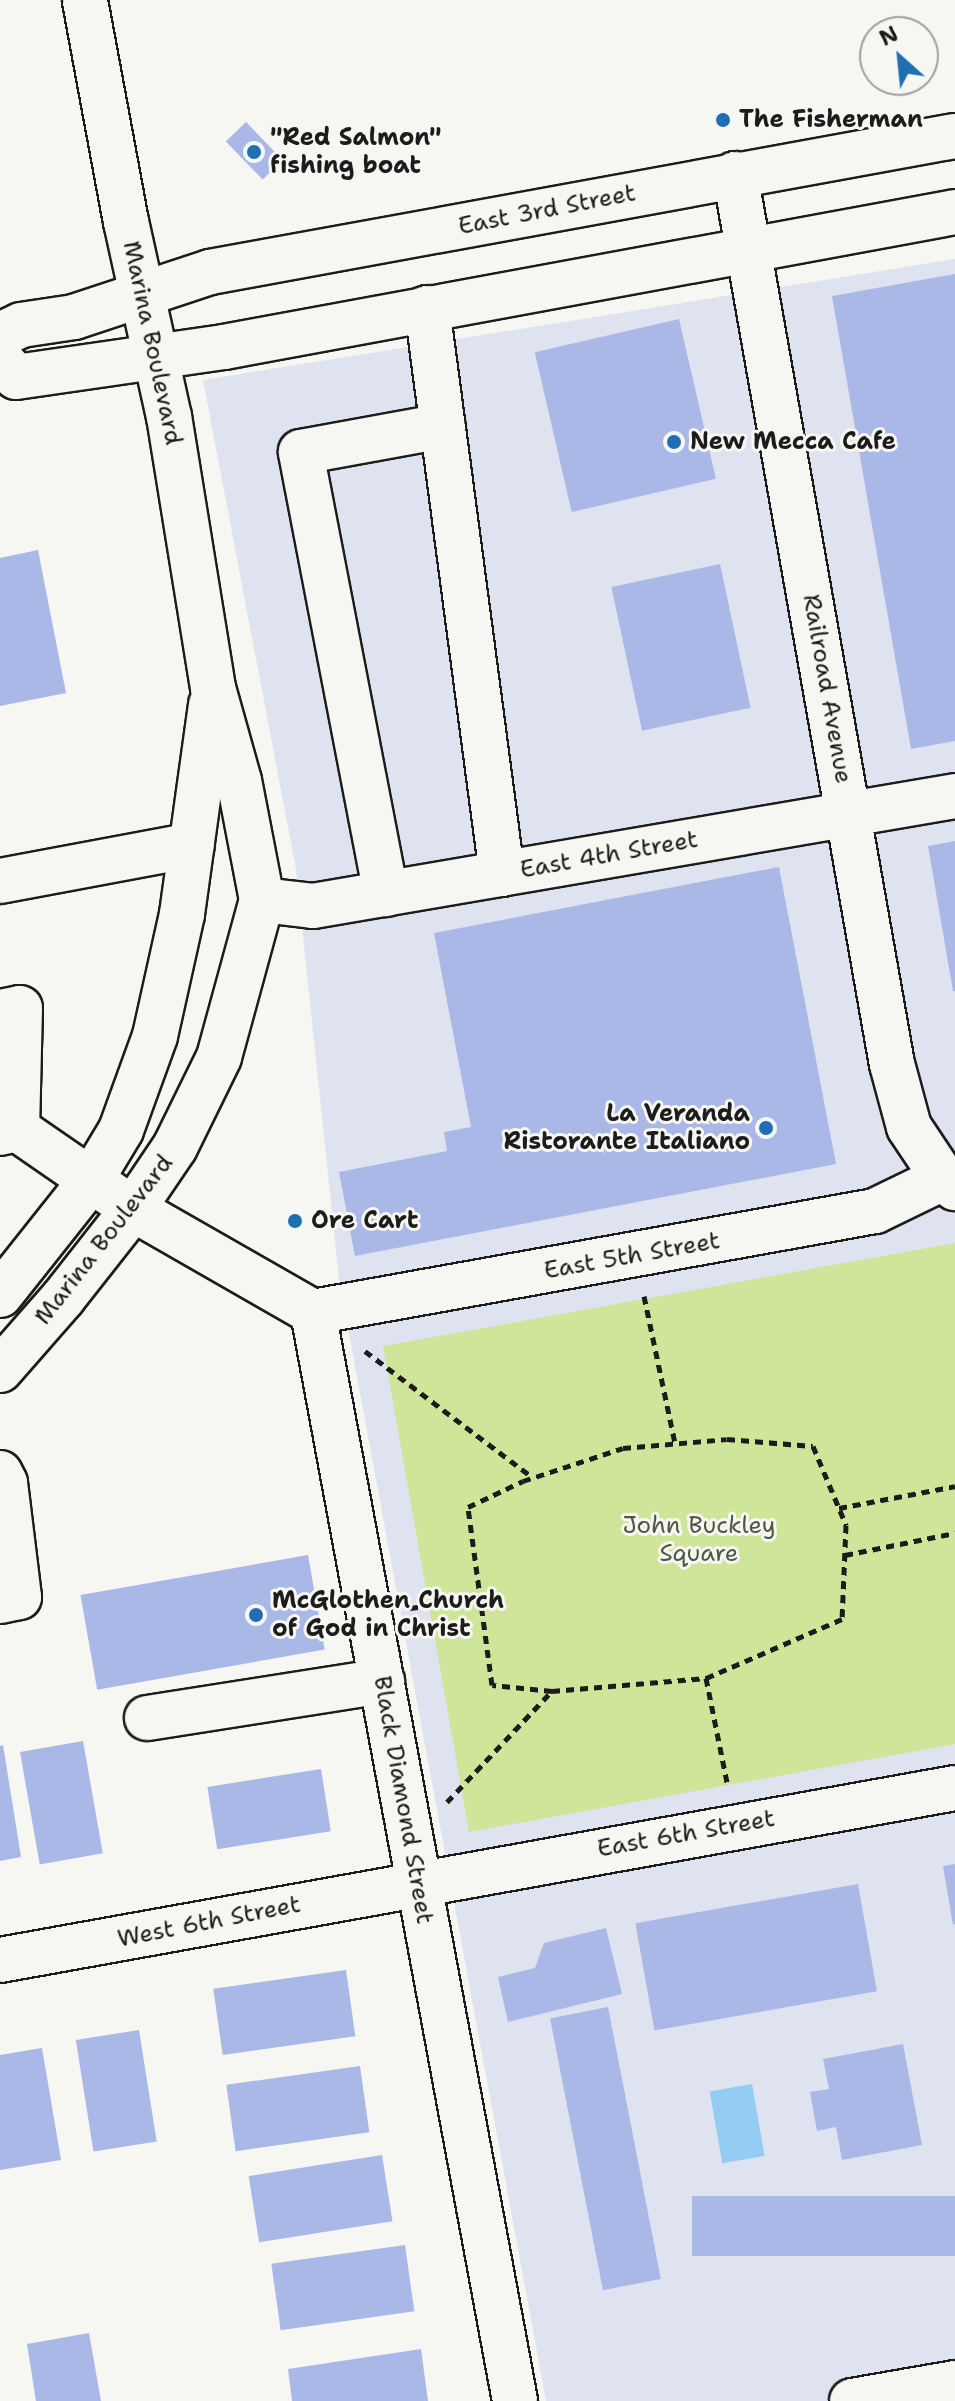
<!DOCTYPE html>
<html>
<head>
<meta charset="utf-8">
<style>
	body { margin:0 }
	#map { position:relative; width:955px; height:2401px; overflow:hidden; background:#f6f6f2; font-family:"Shantell Sans",sans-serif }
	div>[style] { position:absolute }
	.built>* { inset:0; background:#dfe3ef }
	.green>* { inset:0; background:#cee59a }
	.water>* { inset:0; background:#95ccf4; transform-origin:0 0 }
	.building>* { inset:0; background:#a9b8e7; transform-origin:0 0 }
	.path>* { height:5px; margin-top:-2.5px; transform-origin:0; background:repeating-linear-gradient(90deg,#1c1c1c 0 8px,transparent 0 14px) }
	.roads { filter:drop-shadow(2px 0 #1c1c1c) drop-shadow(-2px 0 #1c1c1c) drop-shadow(0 2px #1c1c1c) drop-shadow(0 -2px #1c1c1c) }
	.minor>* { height:44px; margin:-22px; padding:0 22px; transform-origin:22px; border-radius:22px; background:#f6f6f2 }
	.dots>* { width:22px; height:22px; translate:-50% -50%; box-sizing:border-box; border:4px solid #f6f6f2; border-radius:50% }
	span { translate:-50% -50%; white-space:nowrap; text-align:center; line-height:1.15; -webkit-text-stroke:6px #f6f6f2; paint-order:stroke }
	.poi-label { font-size:24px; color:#1c1c1c; font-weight:700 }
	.left { translate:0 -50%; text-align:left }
	.right { translate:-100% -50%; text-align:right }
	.street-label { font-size:24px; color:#1c1c1c }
	.park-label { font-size:24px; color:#515842 }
	.north { position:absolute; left:859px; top:16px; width:80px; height:80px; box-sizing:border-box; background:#f6f6f2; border:2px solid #9f9f9c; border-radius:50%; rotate:333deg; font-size:22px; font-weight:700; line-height:32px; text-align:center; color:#1c1c1c }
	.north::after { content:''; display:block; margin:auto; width:28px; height:36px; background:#1f6fb2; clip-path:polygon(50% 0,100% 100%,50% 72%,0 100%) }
</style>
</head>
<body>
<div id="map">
	<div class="built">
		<i style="clip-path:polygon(955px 259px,955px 2401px,546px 2401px,339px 1279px,296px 869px,203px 380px)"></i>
	</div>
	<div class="green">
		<i style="clip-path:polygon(955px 1243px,955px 1744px,469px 1832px,383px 1346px)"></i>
	</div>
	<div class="water">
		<i style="left:752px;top:2084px;width:73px;height:43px;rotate:80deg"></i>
	</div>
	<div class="building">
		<i style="left:246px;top:122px;width:53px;height:28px;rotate:46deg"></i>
		<i style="clip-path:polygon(955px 274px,955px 741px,911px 749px,832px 296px)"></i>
		<i style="left:679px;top:319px;width:164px;height:148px;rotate:77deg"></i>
		<i style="clip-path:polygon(38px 550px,66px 693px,0 706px,0 558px)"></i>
		<i style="left:720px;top:564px;width:147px;height:111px;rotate:78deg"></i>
		<i style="clip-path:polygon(955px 841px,955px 991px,953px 991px,928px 846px)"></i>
		<i style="clip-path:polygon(779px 867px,836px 1164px,355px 1256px,339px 1172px,447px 1151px,444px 1132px,471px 1127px,434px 933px)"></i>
		<i style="left:308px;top:1555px;width:96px;height:231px;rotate:80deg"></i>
		<i style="left:83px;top:1741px;width:114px;height:64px;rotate:80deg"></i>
		<i style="clip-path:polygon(3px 1745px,21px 1857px,0 1861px,0 1746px)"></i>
		<i style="left:321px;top:1769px;width:63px;height:115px;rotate:81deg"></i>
		<i style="clip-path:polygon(955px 1864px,955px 1924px,953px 1925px,943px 1866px)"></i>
		<i style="left:858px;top:1884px;width:109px;height:226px;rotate:80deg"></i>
		<i style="clip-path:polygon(606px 1928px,622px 1994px,508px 2022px,498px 1977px,535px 1968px,544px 1943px)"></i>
		<i style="left:346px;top:1970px;width:67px;height:134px;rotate:82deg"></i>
		<i style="left:608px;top:2007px;width:277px;height:59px;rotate:79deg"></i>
		<i style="left:139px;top:2030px;width:113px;height:64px;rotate:81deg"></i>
		<i style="clip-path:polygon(903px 2044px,922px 2145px,842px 2160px,836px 2127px,817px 2131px,810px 2092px,829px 2089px,823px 2059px)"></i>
		<i style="clip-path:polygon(42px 2048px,61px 2160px,0 2170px,0 2055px)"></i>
		<i style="left:360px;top:2066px;width:67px;height:135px;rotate:82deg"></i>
		<i style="left:382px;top:2155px;width:67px;height:135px;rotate:81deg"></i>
		<i style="left:955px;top:2196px;width:60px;height:263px;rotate:90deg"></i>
		<i style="left:405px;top:2245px;width:67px;height:135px;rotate:82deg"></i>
		<i style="clip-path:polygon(89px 2333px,101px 2401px,36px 2401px,27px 2344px)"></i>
		<i style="clip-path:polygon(421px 2349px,428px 2401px,292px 2401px,288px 2369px)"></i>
	</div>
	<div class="path">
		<i style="left:644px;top:1296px;width:150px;rotate:78.1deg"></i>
		<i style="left:365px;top:1351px;width:209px;rotate:37deg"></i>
		<i style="left:839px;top:1508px;width:118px;rotate:-10.7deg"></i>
		<i style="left:845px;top:1555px;width:112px;rotate:-11.3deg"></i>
		<i style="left:410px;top:1608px;width:71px;rotate:-7.3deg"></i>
		<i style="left:552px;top:1691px;width:60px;rotate:-174.3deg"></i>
		<i style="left:492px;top:1685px;width:180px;rotate:-97.7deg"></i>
		<i style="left:468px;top:1507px;width:61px;rotate:-25.3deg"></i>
		<i style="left:523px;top:1481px;width:105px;rotate:-18.3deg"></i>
		<i style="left:623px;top:1448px;width:104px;rotate:-4.9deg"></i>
		<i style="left:727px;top:1439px;width:86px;rotate:4.7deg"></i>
		<i style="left:813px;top:1446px;width:86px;rotate:67.3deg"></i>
		<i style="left:846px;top:1525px;width:94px;rotate:92.4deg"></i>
		<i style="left:842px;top:1619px;width:148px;rotate:156.5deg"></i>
		<i style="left:447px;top:1802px;width:153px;rotate:-46.6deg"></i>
		<i style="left:552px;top:1691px;width:155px;rotate:-4.8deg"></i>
		<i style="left:706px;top:1678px;width:111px;rotate:78.6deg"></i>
	</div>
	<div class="roads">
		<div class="minor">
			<i style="left:735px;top:174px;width:904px;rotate:80deg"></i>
			<i style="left:892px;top:1064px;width:65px;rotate:74.9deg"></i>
			<i style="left:909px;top:1127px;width:61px;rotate:56.3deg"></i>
			<i style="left:943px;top:1178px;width:16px;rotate:40deg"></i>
			<i style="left:427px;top:308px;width:571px;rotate:82.45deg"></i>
			<i style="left:0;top:335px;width:23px;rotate:-25deg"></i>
			<i style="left:21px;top:325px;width:54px;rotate:-8.6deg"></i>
			<i style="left:74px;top:317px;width:143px;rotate:-18.3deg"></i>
			<i style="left:210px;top:272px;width:757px;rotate:-10.35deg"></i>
			<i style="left:0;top:359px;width:24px;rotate:48deg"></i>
			<i style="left:16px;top:377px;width:210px;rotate:-8.2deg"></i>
			<i style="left:224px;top:347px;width:743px;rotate:-10.46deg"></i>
			<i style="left:0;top:881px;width:195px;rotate:-10.6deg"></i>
			<i style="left:386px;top:894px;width:450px;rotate:-100.9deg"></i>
			<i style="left:301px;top:452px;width:144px;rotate:-10.4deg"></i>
			<i style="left:262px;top:900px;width:51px;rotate:6.7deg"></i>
			<i style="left:313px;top:906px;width:651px;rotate:-9.72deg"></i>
			<i style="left:0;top:1012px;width:20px;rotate:-11deg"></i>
			<i style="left:20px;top:1008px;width:121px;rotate:91.4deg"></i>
			<i style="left:17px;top:1129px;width:17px;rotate:167deg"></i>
			<i style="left:17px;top:1129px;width:141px;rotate:34.6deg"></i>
			<i style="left:133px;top:1209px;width:207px;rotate:29.8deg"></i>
			<i style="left:313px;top:1312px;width:1108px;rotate:79.49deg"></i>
			<i style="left:0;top:1295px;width:147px;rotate:-51.6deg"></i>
			<i style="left:91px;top:1180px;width:58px;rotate:-59deg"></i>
			<i style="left:121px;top:1130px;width:100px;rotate:-70.1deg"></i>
			<i style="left:155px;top:1036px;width:125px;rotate:-77.5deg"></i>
			<i style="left:182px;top:914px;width:212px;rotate:-82.1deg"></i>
			<i style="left:313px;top:1312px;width:571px;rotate:-10.19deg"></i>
			<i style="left:875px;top:1211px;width:76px;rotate:-25.9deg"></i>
			<i style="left:0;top:1370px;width:96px;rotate:-48.8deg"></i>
			<i style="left:63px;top:1298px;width:113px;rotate:-51.8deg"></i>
			<i style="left:133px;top:1209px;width:75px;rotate:-55.9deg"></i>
			<i style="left:175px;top:1147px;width:100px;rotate:-63.9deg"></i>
			<i style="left:219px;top:1057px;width:163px;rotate:-74.7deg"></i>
			<i style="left:262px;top:900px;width:121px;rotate:-100.9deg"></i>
			<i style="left:239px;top:781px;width:97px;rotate:-105.6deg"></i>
			<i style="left:213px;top:688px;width:275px;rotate:-99.2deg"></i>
			<i style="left:169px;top:417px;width:200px;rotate:-102.4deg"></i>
			<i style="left:126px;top:222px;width:226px;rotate:-100.5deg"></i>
			<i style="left:0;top:1473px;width:11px;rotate:63deg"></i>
			<i style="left:5px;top:1483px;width:115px;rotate:83deg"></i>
			<i style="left:19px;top:1597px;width:19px;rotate:168deg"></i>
			<i style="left:147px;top:1718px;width:238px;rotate:-8.9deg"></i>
			<i style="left:0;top:1960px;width:970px;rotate:-10.21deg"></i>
			<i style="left:852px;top:2401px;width:105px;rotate:-9.9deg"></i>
		</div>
	</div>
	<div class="dots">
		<i style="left:723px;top:120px;background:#1f6fb2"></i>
		<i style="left:254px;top:152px;background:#1f6fb2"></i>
		<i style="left:674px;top:442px;background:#1f6fb2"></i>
		<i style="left:766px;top:1128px;background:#1f6fb2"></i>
		<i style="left:295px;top:1221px;background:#1f6fb2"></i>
		<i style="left:256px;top:1615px;background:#1f6fb2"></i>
	</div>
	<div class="poi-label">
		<span class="left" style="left:739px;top:120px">The Fisherman</span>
		<span class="left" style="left:270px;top:152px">"Red Salmon"<br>fishing boat</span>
		<span class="left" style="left:690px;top:442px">New Mecca Cafe</span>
		<span class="right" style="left:750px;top:1128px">La Veranda<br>Ristorante Italiano</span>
		<span class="left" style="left:311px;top:1221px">Ore Cart</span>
		<span class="left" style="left:272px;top:1615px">McGlothen Church<br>of God in Christ</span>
	</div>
	<div class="street-label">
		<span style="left:547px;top:210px;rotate:-11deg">East 3rd Street</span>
		<span style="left:152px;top:343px;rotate:78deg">Marina Boulevard</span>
		<span style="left:827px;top:689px;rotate:80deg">Railroad Avenue</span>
		<span style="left:609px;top:855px;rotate:-10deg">East 4th Street</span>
		<span style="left:104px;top:1240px;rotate:-52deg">Marina Boulevard</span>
		<span style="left:632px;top:1256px;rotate:-10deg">East 5th Street</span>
		<span style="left:403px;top:1800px;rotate:80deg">Black Diamond Street</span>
		<span style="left:686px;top:1834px;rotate:-10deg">East 6th Street</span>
		<span style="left:209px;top:1922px;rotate:-11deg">West 6th Street</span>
	</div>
	<div class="park-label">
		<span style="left:699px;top:1540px">John Buckley<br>Square</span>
	</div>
	<div class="north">N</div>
</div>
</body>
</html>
